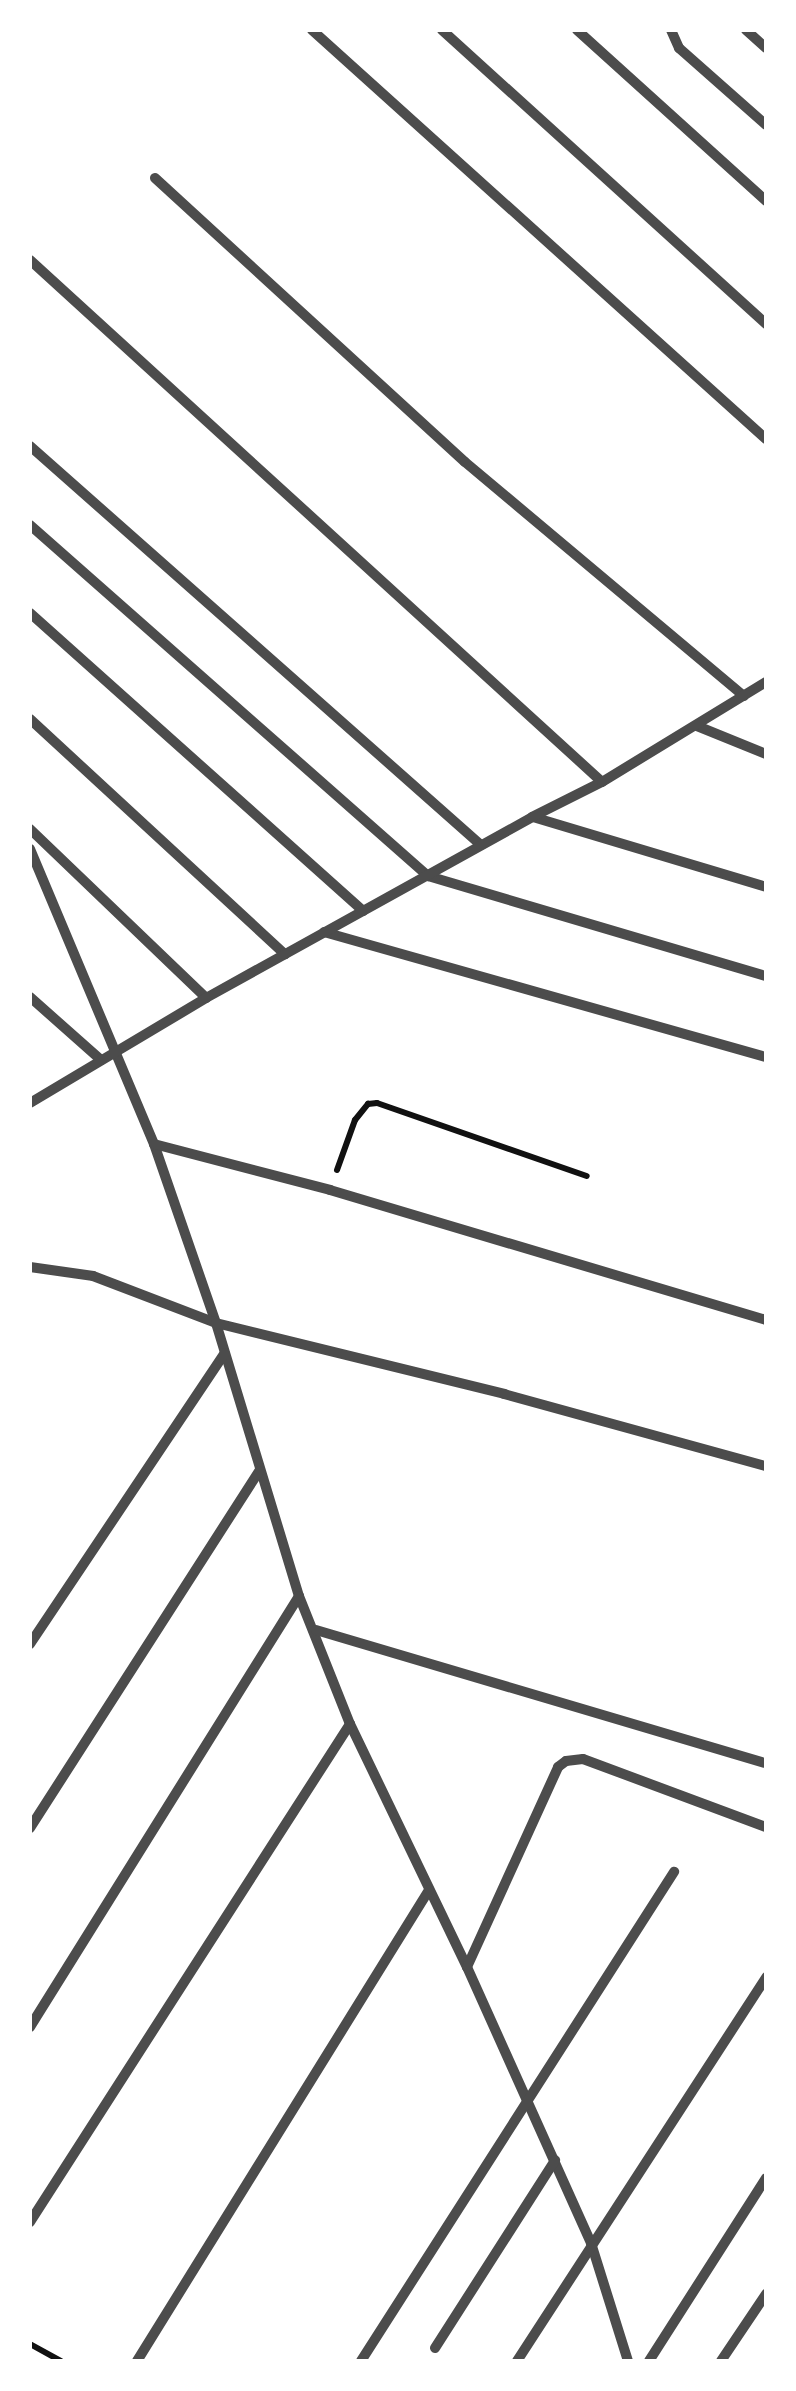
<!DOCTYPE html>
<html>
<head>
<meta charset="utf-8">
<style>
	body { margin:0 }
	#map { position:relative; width:796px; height:2391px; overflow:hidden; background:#fff; font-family:Karla,sans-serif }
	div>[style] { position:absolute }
	.path>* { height:6px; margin:-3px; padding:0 3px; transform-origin:3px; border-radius:3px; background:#111 }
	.minor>* { height:10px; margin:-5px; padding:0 5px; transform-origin:5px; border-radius:5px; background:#4c4c4c }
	span { translate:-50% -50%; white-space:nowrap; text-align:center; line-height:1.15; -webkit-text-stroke:10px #fff; paint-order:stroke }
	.frame { position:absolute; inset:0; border:32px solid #fff; pointer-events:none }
</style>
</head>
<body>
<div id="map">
	<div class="path">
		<i style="left:337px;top:1170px;width:53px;rotate:-70.2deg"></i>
		<i style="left:355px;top:1120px;width:21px;rotate:-51deg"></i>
		<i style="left:368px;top:1104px;width:9px;rotate:-6deg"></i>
		<i style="left:377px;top:1103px;width:222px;rotate:19.2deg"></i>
		<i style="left:30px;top:2344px;width:35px;rotate:29deg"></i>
	</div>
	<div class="minor">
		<i style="left:312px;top:30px;width:611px;rotate:42.02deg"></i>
		<i style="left:442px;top:30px;width:438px;rotate:42.2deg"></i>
		<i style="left:577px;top:30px;width:255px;rotate:42.1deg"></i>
		<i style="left:671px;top:30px;width:20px;rotate:66deg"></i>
		<i style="left:679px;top:48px;width:116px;rotate:41.5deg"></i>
		<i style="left:746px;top:30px;width:27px;rotate:42deg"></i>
		<i style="left:155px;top:178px;width:420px;rotate:42.5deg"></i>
		<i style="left:465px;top:462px;width:364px;rotate:40deg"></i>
		<i style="left:30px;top:260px;width:774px;rotate:42.38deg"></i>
		<i style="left:30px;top:446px;width:602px;rotate:41.5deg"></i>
		<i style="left:30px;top:525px;width:531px;rotate:41.41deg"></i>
		<i style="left:428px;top:876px;width:352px;rotate:16.5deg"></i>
		<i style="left:30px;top:613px;width:447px;rotate:41.8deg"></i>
		<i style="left:30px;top:719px;width:347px;rotate:42.7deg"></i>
		<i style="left:697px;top:726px;width:74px;rotate:22.1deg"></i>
		<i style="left:533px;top:817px;width:243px;rotate:16.7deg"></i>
		<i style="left:30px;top:829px;width:244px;rotate:43.8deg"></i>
		<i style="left:30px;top:849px;width:320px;rotate:67.2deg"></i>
		<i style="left:154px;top:1144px;width:189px;rotate:70.9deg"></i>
		<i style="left:216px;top:1323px;width:285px;rotate:73.1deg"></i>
		<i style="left:299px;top:1596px;width:138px;rotate:68.3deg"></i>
		<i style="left:350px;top:1724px;width:270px;rotate:64.3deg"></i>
		<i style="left:467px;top:1967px;width:303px;rotate:65.8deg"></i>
		<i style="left:591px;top:2243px;width:124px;rotate:72.6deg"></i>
		<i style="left:324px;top:932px;width:459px;rotate:15.8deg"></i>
		<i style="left:30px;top:997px;width:95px;rotate:41.6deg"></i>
		<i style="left:30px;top:1103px;width:205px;rotate:-30.8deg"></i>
		<i style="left:206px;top:998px;width:373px;rotate:-29deg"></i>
		<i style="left:532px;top:817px;width:78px;rotate:-26.6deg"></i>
		<i style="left:602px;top:782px;width:192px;rotate:-31.4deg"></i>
		<i style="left:154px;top:1144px;width:182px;rotate:14.6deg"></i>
		<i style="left:330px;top:1190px;width:455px;rotate:16.6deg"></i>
		<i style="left:30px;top:1267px;width:64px;rotate:8.1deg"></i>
		<i style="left:93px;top:1276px;width:132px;rotate:20.9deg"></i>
		<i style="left:216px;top:1323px;width:297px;rotate:13.8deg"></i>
		<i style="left:504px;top:1394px;width:272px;rotate:15.4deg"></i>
		<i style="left:316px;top:1630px;width:469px;rotate:16.5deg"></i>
		<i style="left:30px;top:1644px;width:350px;rotate:-56.2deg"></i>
		<i style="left:30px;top:1828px;width:424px;rotate:-57.3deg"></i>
		<i style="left:467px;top:1967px;width:220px;rotate:-65.5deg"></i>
		<i style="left:558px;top:1767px;width:10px;rotate:-37deg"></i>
		<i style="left:566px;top:1761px;width:17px;rotate:-7deg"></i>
		<i style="left:583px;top:1759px;width:195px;rotate:20.4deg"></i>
		<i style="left:30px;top:2027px;width:508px;rotate:-58.03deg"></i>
		<i style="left:30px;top:2222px;width:592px;rotate:-57.28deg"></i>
		<i style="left:435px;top:2348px;width:223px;rotate:-57.4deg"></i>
		<i style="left:137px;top:2361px;width:554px;rotate:-58.2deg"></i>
		<i style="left:361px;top:2361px;width:581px;rotate:-57.38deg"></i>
		<i style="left:517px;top:2361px;width:458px;rotate:-57deg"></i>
		<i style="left:649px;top:2361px;width:217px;rotate:-57.4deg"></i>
		<i style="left:721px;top:2361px;width:81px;rotate:-56.1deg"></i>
	</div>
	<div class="frame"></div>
</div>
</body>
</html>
